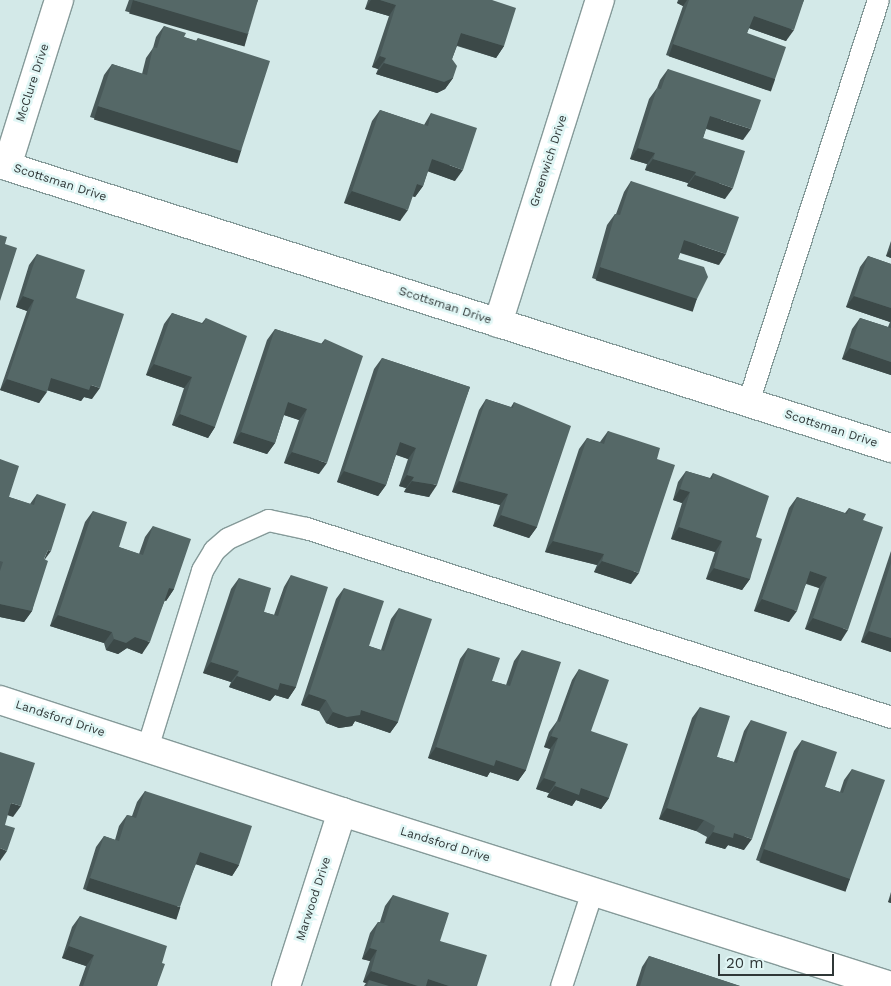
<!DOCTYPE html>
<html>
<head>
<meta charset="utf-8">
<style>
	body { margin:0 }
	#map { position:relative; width:891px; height:986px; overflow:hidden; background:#d3e9e8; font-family:"Work Sans",sans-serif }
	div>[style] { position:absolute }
	.roads { filter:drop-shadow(1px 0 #859a99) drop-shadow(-1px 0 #859a99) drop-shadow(0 1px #859a99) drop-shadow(0 -1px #859a99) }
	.service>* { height:21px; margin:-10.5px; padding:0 10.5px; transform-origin:10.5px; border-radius:10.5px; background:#fff }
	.minor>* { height:28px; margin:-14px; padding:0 14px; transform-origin:14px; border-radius:14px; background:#fff }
	.wall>* { inset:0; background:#495959 }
	.shaded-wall>* { inset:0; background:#3c4948; transform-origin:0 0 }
	.building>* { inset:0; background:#556867 }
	span { translate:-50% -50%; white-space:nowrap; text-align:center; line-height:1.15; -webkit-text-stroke:5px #e0f6f5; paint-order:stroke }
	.street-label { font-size:12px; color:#2f3737 }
	.scale { position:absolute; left:718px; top:954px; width:116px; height:22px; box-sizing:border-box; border:2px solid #2f3737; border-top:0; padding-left:6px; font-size:15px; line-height:18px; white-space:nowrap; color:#2f3737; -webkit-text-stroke:4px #e0f6f5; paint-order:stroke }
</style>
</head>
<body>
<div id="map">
	<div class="roads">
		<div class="service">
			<i style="left:748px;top:402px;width:422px;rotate:-72.1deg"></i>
			<i style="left:147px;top:748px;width:186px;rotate:-72.8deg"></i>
			<i style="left:202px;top:570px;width:23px;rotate:-59deg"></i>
			<i style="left:214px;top:550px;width:18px;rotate:-41deg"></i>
			<i style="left:228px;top:538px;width:44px;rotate:-24.2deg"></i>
			<i style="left:268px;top:520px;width:39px;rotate:12deg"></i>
			<i style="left:306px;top:528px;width:615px;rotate:17.9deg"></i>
			<i style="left:561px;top:986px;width:100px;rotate:-71.9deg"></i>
		</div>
		<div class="minor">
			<i style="left:0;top:164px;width:935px;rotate:17.68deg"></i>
			<i style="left:7px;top:166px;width:174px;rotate:-72.6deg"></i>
			<i style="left:498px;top:323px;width:339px;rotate:-72.5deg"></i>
			<i style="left:0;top:700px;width:360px;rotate:18.1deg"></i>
			<i style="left:342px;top:812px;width:576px;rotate:17.59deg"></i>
			<i style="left:286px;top:986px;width:183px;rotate:-72.2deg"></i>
		</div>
	</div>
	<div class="wall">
		<i style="clip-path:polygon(129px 0,258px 0,240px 45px,125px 11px)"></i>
		<i style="clip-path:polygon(368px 0,492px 0,504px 46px,496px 58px,457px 46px,452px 59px,453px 78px,445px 89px,437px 93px,376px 74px,378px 69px,372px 67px,389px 16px,365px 9px)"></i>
		<i style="clip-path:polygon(678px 0,804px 0,786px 41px,749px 28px,747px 33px,775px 79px,767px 90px,666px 55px,683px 6px,677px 3px)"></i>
		<i style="clip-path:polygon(164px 26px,184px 37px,196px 41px,198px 38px,241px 151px,233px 162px,90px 117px,104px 75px,112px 64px,142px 74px,146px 58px,153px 48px,156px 37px)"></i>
		<i style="clip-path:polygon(668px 69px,743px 140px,706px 129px,703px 138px,725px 199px,687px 186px,688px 183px,645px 170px,647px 164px,630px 159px,649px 99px,657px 88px,660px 80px)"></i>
		<i style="clip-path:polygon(380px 110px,424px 125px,431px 113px,455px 181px,428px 171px,423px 186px,415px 197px,412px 196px,400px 221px,344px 203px,372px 121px)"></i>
		<i style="clip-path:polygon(631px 181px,719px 265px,680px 253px,678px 259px,697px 299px,689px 310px,592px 278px,607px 225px,615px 214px,616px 214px,624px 192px)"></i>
		<i style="clip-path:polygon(891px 241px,891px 258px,886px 256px)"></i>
		<i style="clip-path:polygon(37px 254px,76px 298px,92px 399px,84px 397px,81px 401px,47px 390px,39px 403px,0 390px,27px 311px,16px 307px,29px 265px)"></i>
		<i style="clip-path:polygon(868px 256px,891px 264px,891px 375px,842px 359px,852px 329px,860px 318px,888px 327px,890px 322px,846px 307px,860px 267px)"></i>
		<i style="clip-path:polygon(172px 313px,202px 323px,206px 318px,215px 427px,208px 438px,172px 425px,184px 388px,146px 375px,164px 324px)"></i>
		<i style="clip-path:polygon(275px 329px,321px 344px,325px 339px,319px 474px,284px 463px,299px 420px,284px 415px,275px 443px,267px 454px,233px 443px,267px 340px)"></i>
		<i style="clip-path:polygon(382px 358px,470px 387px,429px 497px,404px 492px,406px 488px,399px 486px,408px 459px,396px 455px,386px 485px,378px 496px,337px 482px,374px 369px)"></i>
		<i style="clip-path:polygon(486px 399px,511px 407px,514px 402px,537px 527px,529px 538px,493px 526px,500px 505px,452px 492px,479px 410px)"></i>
		<i style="clip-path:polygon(608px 431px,657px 459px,631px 584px,594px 572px,597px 565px,545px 552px,579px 449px,587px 438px,600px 442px)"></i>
		<i style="clip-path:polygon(0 459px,9px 497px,30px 504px,37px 494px,44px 560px,32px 611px,24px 622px,0 617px)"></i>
		<i style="clip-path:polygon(686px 471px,710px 478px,713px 473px,756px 537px,750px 579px,742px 590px,706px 579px,715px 552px,671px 539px,682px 503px,673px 500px,678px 482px)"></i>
		<i style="clip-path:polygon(797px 497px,845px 513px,849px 508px,863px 520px,841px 641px,805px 629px,819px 588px,806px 584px,789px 622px,754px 611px,789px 508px)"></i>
		<i style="clip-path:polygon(93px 511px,119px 547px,139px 554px,145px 537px,153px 526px,174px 589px,166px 601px,165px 600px,142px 654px,127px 648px,118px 654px,106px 650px,104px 643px,50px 626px,85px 522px)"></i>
		<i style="clip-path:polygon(891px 551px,891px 652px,861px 642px)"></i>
		<i style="clip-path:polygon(291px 575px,296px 687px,288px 699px,275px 695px,270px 701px,229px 687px,231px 682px,203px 673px,231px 589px,239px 578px,264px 612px,274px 615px,284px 587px)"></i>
		<i style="clip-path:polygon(344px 588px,369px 646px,381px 650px,391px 619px,399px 608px,398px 722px,390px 733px,355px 721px,352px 726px,339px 728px,326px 723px,319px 711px,301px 705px,336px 599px)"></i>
		<i style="clip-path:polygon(468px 648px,492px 681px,506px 685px,514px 661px,522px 650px,526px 770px,518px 781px,490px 772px,487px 777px,428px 758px,460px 659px)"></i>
		<i style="clip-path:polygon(579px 669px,591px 731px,609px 798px,601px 809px,576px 800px,572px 806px,547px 797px,549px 793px,536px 789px,550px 749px,544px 747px,549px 732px,557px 721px,572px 680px)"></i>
		<i style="clip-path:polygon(700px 707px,717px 757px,734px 762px,744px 731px,751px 720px,744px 850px,728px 845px,725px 849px,705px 843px,707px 837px,696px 831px,659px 819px,692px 718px)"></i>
		<i style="clip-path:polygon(802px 740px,825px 787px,840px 792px,844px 780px,852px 769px,850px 879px,843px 890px,756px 860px,794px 751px)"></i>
		<i style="clip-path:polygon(145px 791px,239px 865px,232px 876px,196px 864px,172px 918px,83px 889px,96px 847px,104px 836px,115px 840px,119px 826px,127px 815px,132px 816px,137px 802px)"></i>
		<i style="clip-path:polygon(891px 892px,891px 903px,888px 902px)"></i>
		<i style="clip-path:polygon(393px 895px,440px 941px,477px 986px,364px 986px,366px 983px,363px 982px,370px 961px,362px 959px,370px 933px,378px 922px,380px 922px,385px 906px)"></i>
		<i style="clip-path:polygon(80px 916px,162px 963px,157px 986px,79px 986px,86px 966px,62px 958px,72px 927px)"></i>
		<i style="clip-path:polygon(649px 956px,740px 986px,636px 986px,642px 967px)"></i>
	</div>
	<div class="shaded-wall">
		<i style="left:133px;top:0;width:120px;height:14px;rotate:16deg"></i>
		<i style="clip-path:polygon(371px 0,380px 0,396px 5px,389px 16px,365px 9px)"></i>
		<i style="clip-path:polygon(680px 0,687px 0,683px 6px,677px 3px)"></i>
		<i style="clip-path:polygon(754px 16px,794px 30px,786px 41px,746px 27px)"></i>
		<i style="clip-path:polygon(461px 33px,504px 46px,496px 58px,453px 44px)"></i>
		<i style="left:673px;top:44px;width:108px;height:13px;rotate:19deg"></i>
		<i style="clip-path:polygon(380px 56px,386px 58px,378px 69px,372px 67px)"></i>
		<i style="clip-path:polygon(384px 63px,453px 78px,445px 89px,437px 93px,376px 74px)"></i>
		<i style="left:98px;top:106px;width:150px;height:14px;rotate:17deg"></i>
		<i style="clip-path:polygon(710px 116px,751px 129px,743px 140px,702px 127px)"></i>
		<i style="clip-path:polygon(638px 148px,655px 153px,647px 164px,630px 159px)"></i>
		<i style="clip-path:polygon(432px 159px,463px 170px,455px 181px,424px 170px)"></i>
		<i style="clip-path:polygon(653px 159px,696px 172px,688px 183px,645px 170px)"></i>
		<i style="clip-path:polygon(695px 175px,733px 188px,725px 199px,687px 186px)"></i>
		<i style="clip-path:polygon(417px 184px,423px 186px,415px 197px,409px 195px)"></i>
		<i style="clip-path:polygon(352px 191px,408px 210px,400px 221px,344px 203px)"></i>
		<i style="clip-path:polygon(684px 240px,726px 254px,719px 265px,676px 251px)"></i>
		<i style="clip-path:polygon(891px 249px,891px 258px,886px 256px)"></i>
		<i style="left:600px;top:267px;width:102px;height:14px;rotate:18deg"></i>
		<i style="clip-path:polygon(23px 296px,34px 300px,27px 311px,16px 307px)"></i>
		<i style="clip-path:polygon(854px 296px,891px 308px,891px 321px,890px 322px,846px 307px)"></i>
		<i style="clip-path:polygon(850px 348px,891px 362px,891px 375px,842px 359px)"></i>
		<i style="clip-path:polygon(154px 364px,192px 377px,184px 388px,146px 375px)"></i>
		<i style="clip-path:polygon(51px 378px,91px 385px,100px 388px,92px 399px,84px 397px,81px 401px,43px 389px)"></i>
		<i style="clip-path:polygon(7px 379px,47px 392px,39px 403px,0 390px)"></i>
		<i style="clip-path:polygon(288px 402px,307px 409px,299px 420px,281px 414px)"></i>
		<i style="clip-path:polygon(180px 414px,215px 427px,208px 438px,172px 425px)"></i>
		<i style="clip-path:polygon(241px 432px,275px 443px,267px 454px,233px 443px)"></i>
		<i style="clip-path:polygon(400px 442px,416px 448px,408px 459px,392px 453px)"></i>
		<i style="clip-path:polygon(292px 452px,327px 463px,319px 474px,284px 463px)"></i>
		<i style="clip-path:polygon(344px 471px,386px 485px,378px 496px,337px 482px)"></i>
		<i style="clip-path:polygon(407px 475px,414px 477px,406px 488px,399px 486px)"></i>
		<i style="clip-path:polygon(412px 481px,437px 485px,429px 497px,404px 492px)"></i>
		<i style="clip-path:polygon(459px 481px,508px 494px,500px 505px,452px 492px)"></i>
		<i style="clip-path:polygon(680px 489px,690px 492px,682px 503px,673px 500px)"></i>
		<i style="clip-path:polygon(501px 515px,537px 527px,529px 538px,493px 526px)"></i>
		<i style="clip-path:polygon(679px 527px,722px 541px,715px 552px,671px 539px)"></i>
		<i style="clip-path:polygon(553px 541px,604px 554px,597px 565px,545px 552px)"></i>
		<i style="clip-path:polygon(48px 550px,51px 551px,43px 562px)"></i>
		<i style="clip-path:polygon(602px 561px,639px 573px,631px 584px,594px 572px)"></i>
		<i style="clip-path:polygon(714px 568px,750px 579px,742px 590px,706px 579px)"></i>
		<i style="clip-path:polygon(810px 571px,827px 577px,819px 588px,803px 582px)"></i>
		<i style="clip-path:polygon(169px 588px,174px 589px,166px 601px,161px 599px)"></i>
		<i style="clip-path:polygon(762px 599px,797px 611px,789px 622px,754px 611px)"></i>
		<i style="clip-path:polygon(0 604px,32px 611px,24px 622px,0 617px)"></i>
		<i style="clip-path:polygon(58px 615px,112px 632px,104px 643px,50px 626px)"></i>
		<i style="clip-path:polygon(813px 618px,848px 630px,841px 641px,805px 629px)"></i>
		<i style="clip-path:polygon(869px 631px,891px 638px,891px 652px,861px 642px)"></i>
		<i style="clip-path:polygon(135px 637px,150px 642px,142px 654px,127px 648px,118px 654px,106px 650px,114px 639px)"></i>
		<i style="clip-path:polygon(211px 662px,239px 671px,231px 682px,203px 673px)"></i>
		<i style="clip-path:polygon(237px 676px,280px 683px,296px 687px,288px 699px,275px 695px,270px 701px,229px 687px)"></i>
		<i style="clip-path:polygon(309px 694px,326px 700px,319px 711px,301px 705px)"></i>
		<i style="clip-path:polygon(361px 710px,398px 722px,390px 733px,355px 721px,352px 726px,339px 728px,326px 723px,333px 712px)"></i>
		<i style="clip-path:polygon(551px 736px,558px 738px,550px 749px,544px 747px)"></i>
		<i style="clip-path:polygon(436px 747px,496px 760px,526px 770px,518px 781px,490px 772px,487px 777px,428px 758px)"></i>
		<i style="clip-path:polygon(544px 778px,556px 782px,549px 793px,536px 789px)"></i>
		<i style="clip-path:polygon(555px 786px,581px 788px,609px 798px,601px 809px,576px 800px,572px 806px,547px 797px)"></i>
		<i style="clip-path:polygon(11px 803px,21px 806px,13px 817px,4px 814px)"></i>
		<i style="clip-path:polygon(667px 808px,704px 820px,696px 831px,659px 819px)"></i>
		<i style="clip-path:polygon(713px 832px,734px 833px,752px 839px,744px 850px,728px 845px,725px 849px,705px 843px)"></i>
		<i style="clip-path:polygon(0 848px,7px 851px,0 861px)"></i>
		<i style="left:764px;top:849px;width:91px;height:14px;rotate:19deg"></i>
		<i style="clip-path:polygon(200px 852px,239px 865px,232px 876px,192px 863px)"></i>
		<i style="left:90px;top:878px;width:95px;height:13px;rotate:18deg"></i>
		<i style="clip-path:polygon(891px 897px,891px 903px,888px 902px)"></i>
		<i style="clip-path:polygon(69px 946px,94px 955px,86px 966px,62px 958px)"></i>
		<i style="clip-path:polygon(370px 948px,377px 950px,370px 961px,362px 959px)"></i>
		<i style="clip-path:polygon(371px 971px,418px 986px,375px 986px,369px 980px,366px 983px,363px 982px)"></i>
		<i style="clip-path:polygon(428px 979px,449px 986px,423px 986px)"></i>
	</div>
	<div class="building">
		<i style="clip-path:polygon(133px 0,258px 0,248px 34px)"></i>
		<i style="clip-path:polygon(380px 0,492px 0,516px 8px,504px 46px,461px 33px,452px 59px,457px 66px,453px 78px,444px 82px,384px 63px,386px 58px,380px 56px,396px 5px)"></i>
		<i style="clip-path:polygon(689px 0,804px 0,794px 30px,754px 16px,747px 33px,786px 47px,775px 79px,673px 44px)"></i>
		<i style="clip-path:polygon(164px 26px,186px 33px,184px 37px,197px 41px,198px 38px,270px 61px,241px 151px,98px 106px,112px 64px,147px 75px,153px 47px,157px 48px)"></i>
		<i style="clip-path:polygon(668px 69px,761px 100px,751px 129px,710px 116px,703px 138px,745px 151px,733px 188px,695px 175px,696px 172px,653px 159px,655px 153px,638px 148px,657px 88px,661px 89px)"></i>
		<i style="clip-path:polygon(380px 110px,428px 126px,431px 113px,477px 128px,463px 170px,432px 159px,423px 186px,417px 184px,408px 210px,352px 191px)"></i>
		<i style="clip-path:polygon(631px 181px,739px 217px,726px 254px,684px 240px,678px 259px,704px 267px,708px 277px,697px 299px,600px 267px,615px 214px,620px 215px)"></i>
		<i style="clip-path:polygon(0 235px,7px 237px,5px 244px,17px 248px,0 301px)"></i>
		<i style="clip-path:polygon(37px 254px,85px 270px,76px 298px,124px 314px,100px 388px,91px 385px,89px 390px,51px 378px,47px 392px,7px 379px,34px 300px,23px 296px)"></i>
		<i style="clip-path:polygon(868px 256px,891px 264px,891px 308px,854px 296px)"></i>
		<i style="clip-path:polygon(172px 313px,203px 324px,206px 318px,247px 336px,215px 427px,180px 414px,192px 377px,154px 364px)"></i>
		<i style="clip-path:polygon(860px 318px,891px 328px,891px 362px,850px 348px)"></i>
		<i style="clip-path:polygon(275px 329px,323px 344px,325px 339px,363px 356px,327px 463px,292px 452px,307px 409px,288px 402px,275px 443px,241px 432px)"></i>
		<i style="clip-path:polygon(382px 358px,470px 387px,437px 485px,412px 481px,414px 477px,407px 475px,416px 448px,400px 442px,386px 485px,344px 471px)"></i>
		<i style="clip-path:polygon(486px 399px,513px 408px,514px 402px,571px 426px,537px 527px,501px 515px,508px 494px,459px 481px)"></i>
		<i style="clip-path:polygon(608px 431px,660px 448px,657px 459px,675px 465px,639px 573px,602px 561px,604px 554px,553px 541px,587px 438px,604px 444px)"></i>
		<i style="clip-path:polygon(0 459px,19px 466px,9px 497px,34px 505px,37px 494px,66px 504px,51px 551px,48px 550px,44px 559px,48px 561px,32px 611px,0 604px,0 571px,3px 562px,0 561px)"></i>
		<i style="clip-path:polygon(686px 471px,712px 479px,713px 473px,769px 496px,756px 537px,762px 539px,750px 579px,714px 568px,722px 541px,679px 527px,690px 492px,680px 489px)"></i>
		<i style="clip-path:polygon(797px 497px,847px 514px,849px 508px,866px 514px,863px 520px,883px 527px,848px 630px,813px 618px,827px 577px,810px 571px,797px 611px,762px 599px)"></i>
		<i style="clip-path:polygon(93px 511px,127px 522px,119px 547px,143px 555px,153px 526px,191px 539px,174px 589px,169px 588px,150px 642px,135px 637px,126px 643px,114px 639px,112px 632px,58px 615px)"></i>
		<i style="clip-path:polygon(891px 563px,891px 638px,869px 631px)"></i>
		<i style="clip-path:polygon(291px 575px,328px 587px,296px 687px,280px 683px,278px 690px,237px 676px,239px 671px,211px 662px,239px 578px,271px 588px,264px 612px,278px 616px)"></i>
		<i style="clip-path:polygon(344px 588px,384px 601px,369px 646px,384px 651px,399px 608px,432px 619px,398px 722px,361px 710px,360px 715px,347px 717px,333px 712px,326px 700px,309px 694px)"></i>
		<i style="clip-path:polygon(468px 648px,500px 658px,492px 681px,510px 686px,522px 650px,561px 662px,526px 770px,496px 760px,494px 766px,436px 747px)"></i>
		<i style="clip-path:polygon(579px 669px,609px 680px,591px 731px,628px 744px,609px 798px,581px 788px,579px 795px,555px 786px,556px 782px,544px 778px,558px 738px,551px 736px,557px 721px,560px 722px)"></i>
		<i style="clip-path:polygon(700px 707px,730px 716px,717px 757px,737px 763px,751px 720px,787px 732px,752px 839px,734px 833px,733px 838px,713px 832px,715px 826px,704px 820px,667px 808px)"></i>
		<i style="clip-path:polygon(802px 740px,837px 752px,825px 787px,843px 793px,852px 769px,885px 780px,850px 879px,764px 849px)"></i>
		<i style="clip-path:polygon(0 752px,35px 763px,21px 806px,11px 803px,5px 825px,15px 828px,7px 851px,0 848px)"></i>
		<i style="clip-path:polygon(145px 791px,252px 826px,239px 865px,200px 852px,180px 907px,90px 878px,104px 836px,119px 841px,127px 815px,136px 818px)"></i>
		<i style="clip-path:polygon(393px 895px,449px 913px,440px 941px,487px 955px,477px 986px,449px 986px,428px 979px,426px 986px,418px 986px,371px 971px,377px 950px,370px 948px,378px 922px,384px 923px)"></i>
		<i style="clip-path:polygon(80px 916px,167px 946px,162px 963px,165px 964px,157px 986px,83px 986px,94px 955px,69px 946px)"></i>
		<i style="clip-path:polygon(649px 956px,740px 986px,640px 986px)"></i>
		<i style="clip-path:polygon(369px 980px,389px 986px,367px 986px)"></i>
	</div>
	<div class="street-label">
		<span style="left:33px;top:83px;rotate:-72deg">McClure Drive</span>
		<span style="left:549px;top:161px;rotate:-72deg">Greenwich Drive</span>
		<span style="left:60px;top:183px;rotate:18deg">Scottsman Drive</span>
		<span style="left:445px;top:306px;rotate:18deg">Scottsman Drive</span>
		<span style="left:831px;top:429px;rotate:18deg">Scottsman Drive</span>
		<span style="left:60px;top:719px;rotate:18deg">Landsford Drive</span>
		<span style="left:445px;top:845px;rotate:17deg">Landsford Drive</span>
		<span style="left:314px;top:899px;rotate:-72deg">Marwood Drive</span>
	</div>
	<div class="scale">20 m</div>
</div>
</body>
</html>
